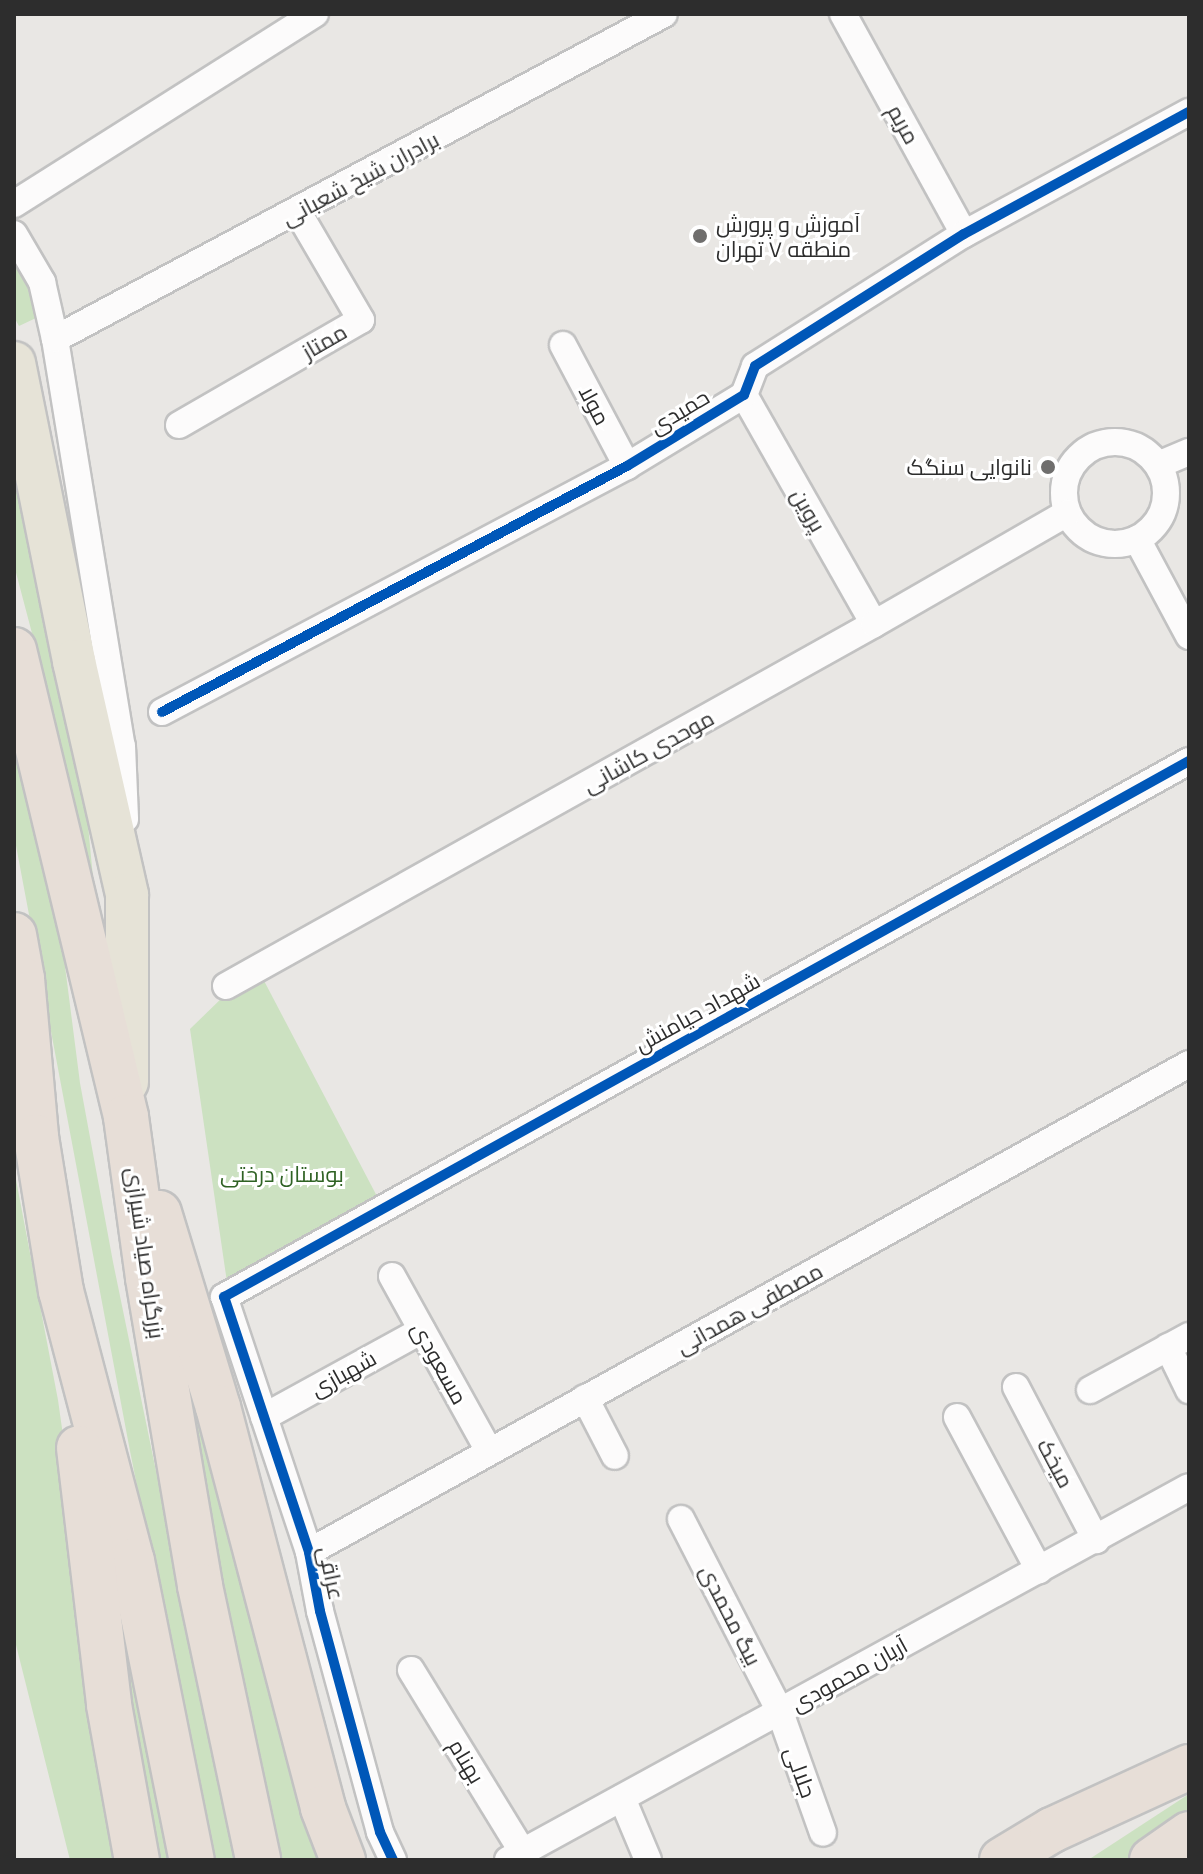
<!DOCTYPE html>
<html>
<head>
<meta charset="utf-8">
<style>
	body { margin:0 }
	#map { position:relative; width:1203px; height:1874px; overflow:hidden; background:#e9e7e4; font-family:Ubuntu,Cairo,sans-serif }
	div>[style] { position:absolute }
	.green>* { inset:0; background:#cce1c1 }
	.roads { filter:drop-shadow(2px 0 #c2c2c2) drop-shadow(-2px 0 #c2c2c2) drop-shadow(0 2px #c2c2c2) drop-shadow(0 -2px #c2c2c2) }
	.street>* { height:26px; margin:-13px; padding:0 13px; transform-origin:13px; border-radius:13px; background:#fcfbfb }
	.street>.ring { margin:-13px; padding:0; box-sizing:content-box; background:none; border:26px solid #fcfbfb; border-radius:50% }
	.primary>* { height:42px; margin:-21px; padding:0 21px; transform-origin:21px; border-radius:21px; background:#e6e3d7 }
	.highway>* { height:44px; margin:-22px; padding:0 22px; transform-origin:22px; border-radius:22px; background:#e7ded7 }
	.cycleway>* { height:10px; margin:-5px; padding:0 5px; transform-origin:5px; border-radius:5px; background:#0057b8 }
	.dots>* { width:22px; height:22px; translate:-50% -50%; box-sizing:border-box; border:4px solid #fff; border-radius:50% }
	span { translate:-50% -50%; white-space:nowrap; text-align:center; line-height:1.15; -webkit-text-stroke:6px #fff; paint-order:stroke }
	.street-label { font-size:22px; color:#2d2d2d }
	.poi-label { font-size:22px; color:#2d2d2d }
	.left { translate:0 -50%; text-align:left }
	.right { translate:-100% -50%; text-align:right }
	.park-label { font-size:22px; color:#2f6224 }
	.frame { position:absolute; inset:0; border:16px solid #2d2d2d; pointer-events:none }
</style>
</head>
<body>
<div id="map">
	<div class="green">
		<i style="clip-path:polygon(14px 261px,26px 282px,36px 318px,19px 326px,14px 317px)"></i>
		<i style="clip-path:polygon(14px 435px,83px 773px,101px 961px,57px 728px,14px 565px)"></i>
		<i style="clip-path:polygon(14px 733px,57px 904px,80px 1083px,113px 1262px,236px 1860px,212px 1860px,130px 1451px,14px 835px)"></i>
		<i style="clip-path:polygon(261px 975px,380px 1202px,228px 1289px,190px 1029px,227px 993px)"></i>
		<i style="clip-path:polygon(14px 1169px,58px 1400px,103px 1719px,128px 1860px,70px 1860px,14px 1637px)"></i>
		<i style="clip-path:polygon(154px 1253px,331px 1860px,278px 1860px)"></i>
		<i style="clip-path:polygon(122px 1611px,172px 1860px,144px 1860px,112px 1642px)"></i>
		<i style="clip-path:polygon(1189px 1794px,1189px 1817px,1130px 1860px,1088px 1860px)"></i>
	</div>
	<div class="roads">
		<div class="street">
			<i style="left:843px;top:14px;width:251px;rotate:61.2deg"></i>
			<i style="left:14px;top:204px;width:356px;rotate:-32.3deg"></i>
			<i style="left:14px;top:234px;width:56px;rotate:59.7deg"></i>
			<i style="left:42px;top:282px;width:58px;rotate:77.2deg"></i>
			<i style="left:55px;top:339px;width:412px;rotate:80.7deg"></i>
			<i style="left:122px;top:746px;width:73px;rotate:87.6deg"></i>
			<i style="left:55px;top:339px;width:690px;rotate:-28.09deg"></i>
			<i style="left:563px;top:345px;width:137px;rotate:62.1deg"></i>
			<i style="left:744px;top:395px;width:263px;rotate:60.4deg"></i>
			<i style="left:179px;top:425px;width:210px;rotate:-30deg"></i>
			<i style="left:361px;top:320px;width:125px;rotate:-120.3deg"></i>
			<i class="ring" style="left:1064px;top:442px;width:76px;height:76px"></i>
			<i style="left:1158px;top:465px;width:34px;rotate:-23deg"></i>
			<i style="left:1137px;top:539px;width:110px;rotate:61.8deg"></i>
			<i style="left:162px;top:712px;width:526px;rotate:-27.88deg"></i>
			<i style="left:627px;top:466px;width:137px;rotate:-31.3deg"></i>
			<i style="left:744px;top:395px;width:31px;rotate:-69deg"></i>
			<i style="left:755px;top:366px;width:247px;rotate:-32.3deg"></i>
			<i style="left:964px;top:234px;width:256px;rotate:-28.5deg"></i>
			<i style="left:226px;top:986px;width:742px;rotate:-29.19deg"></i>
			<i style="left:874px;top:624px;width:223px;rotate:-29.9deg"></i>
			<i style="left:392px;top:1276px;width:200px;rotate:61deg"></i>
			<i style="left:1168px;top:1347px;width:48px;rotate:64deg"></i>
			<i style="left:1016px;top:1387px;width:173px;rotate:62.4deg"></i>
			<i style="left:1090px;top:1390px;width:113px;rotate:-28.6deg"></i>
			<i style="left:585px;top:1398px;width:65px;rotate:62.7deg"></i>
			<i style="left:264px;top:1417px;width:180px;rotate:-28.8deg"></i>
			<i style="left:957px;top:1417px;width:174px;rotate:61.8deg"></i>
			<i style="left:681px;top:1519px;width:217px;rotate:62.8deg"></i>
			<i style="left:780px;top:1712px;width:128px;rotate:70.4deg"></i>
			<i style="left:309px;top:1552px;width:1006px;rotate:-29.01deg"></i>
			<i style="left:411px;top:1670px;width:215px;rotate:58.5deg"></i>
			<i style="left:622px;top:1798px;width:67px;rotate:67.2deg"></i>
			<i style="left:393px;top:1860px;width:31px;rotate:-115deg"></i>
			<i style="left:380px;top:1832px;width:229px;rotate:-105.2deg"></i>
			<i style="left:320px;top:1611px;width:60px;rotate:-100.6deg"></i>
			<i style="left:309px;top:1552px;width:269px;rotate:-108.4deg"></i>
			<i style="left:224px;top:1297px;width:1104px;rotate:-29.05deg"></i>
			<i style="left:508px;top:1860px;width:776px;rotate:-28.71deg"></i>
		</div>
		<div class="primary">
			<i style="left:14px;top:363px;width:304px;rotate:78.6deg"></i>
			<i style="left:74px;top:661px;width:240px;rotate:77.2deg"></i>
			<i style="left:127px;top:895px;width:187px;rotate:90deg"></i>
		</div>
		<div class="highway">
			<i style="left:14px;top:650px;width:480px;rotate:76.5deg"></i>
			<i style="left:126px;top:1117px;width:162px;rotate:82.2deg"></i>
			<i style="left:148px;top:1278px;width:312px;rotate:80.4deg"></i>
			<i style="left:200px;top:1586px;width:280px;rotate:78deg"></i>
			<i style="left:14px;top:935px;width:45px;rotate:79.7deg"></i>
			<i style="left:22px;top:979px;width:159px;rotate:84.9deg"></i>
			<i style="left:36px;top:1137px;width:156px;rotate:80.8deg"></i>
			<i style="left:61px;top:1291px;width:279px;rotate:75.3deg"></i>
			<i style="left:132px;top:1561px;width:305px;rotate:78.7deg"></i>
			<i style="left:159px;top:1213px;width:203px;rotate:73.1deg"></i>
			<i style="left:218px;top:1407px;width:415px;rotate:75.3deg"></i>
			<i style="left:323px;top:1808px;width:56px;rotate:69deg"></i>
			<i style="left:79px;top:1448px;width:259px;rotate:83.3deg"></i>
			<i style="left:109px;top:1705px;width:158px;rotate:79.8deg"></i>
			<i style="left:1002px;top:1860px;width:58px;rotate:-31deg"></i>
			<i style="left:1052px;top:1830px;width:151px;rotate:-24.7deg"></i>
			<i style="left:1152px;top:1860px;width:45px;rotate:-35.1deg"></i>
		</div>
	</div>
	<div class="cycleway">
		<i style="left:162px;top:712px;width:526px;rotate:-27.88deg"></i>
		<i style="left:627px;top:466px;width:137px;rotate:-31.3deg"></i>
		<i style="left:744px;top:395px;width:31px;rotate:-69deg"></i>
		<i style="left:755px;top:366px;width:247px;rotate:-32.3deg"></i>
		<i style="left:964px;top:234px;width:256px;rotate:-28.5deg"></i>
		<i style="left:393px;top:1860px;width:31px;rotate:-115deg"></i>
		<i style="left:380px;top:1832px;width:229px;rotate:-105.2deg"></i>
		<i style="left:320px;top:1611px;width:60px;rotate:-100.6deg"></i>
		<i style="left:309px;top:1552px;width:269px;rotate:-108.4deg"></i>
		<i style="left:224px;top:1297px;width:1104px;rotate:-29.05deg"></i>
	</div>
	<div class="dots">
		<i style="left:700px;top:236px;background:#6f6e6d"></i>
		<i style="left:1048px;top:467px;background:#6f6e6d"></i>
	</div>
	<div class="street-label">
		<span style="left:904px;top:124px;rotate:61deg">مریم</span>
		<span style="left:360px;top:178px;rotate:-28deg">برادران شیخ شعبانی</span>
		<span style="left:324px;top:341px;rotate:-30deg">ممتاز</span>
		<span style="left:595px;top:405px;rotate:62deg">مولا</span>
		<span style="left:679px;top:411px;rotate:-31deg">حمیدی</span>
		<span style="left:809px;top:510px;rotate:60deg">پروین</span>
		<span style="left:648px;top:751px;rotate:-29deg">موحدی کاشانی</span>
		<span style="left:697px;top:1012px;rotate:-29deg">شهداد حیامنش</span>
		<span style="left:146px;top:1253px;rotate:82deg">بزرگراه صیاد شیرازی</span>
		<span style="left:749px;top:1308px;rotate:-29deg">مصطفی همدانی</span>
		<span style="left:440px;top:1363px;rotate:61deg">مسعودی</span>
		<span style="left:343px;top:1373px;rotate:-29deg">شهبازی</span>
		<span style="left:1056px;top:1463px;rotate:62deg">میخک</span>
		<span style="left:332px;top:1573px;rotate:78deg">عراقی</span>
		<span style="left:731px;top:1615px;rotate:63deg">بیگ محمدی</span>
		<span style="left:849px;top:1674px;rotate:-29deg">آریان محمودی</span>
		<span style="left:467px;top:1761px;rotate:59deg">بهنام</span>
		<span style="left:801px;top:1772px;rotate:70deg">جلالی</span>
	</div>
	<div class="poi-label">
		<span class="left" style="left:716px;top:236px">آموزش و پرورش<br>منطقه ۷ تهران</span>
		<span class="right" style="left:1032px;top:467px">نانوایی سنگک</span>
	</div>
	<div class="park-label">
		<span style="left:282px;top:1174px">بوستان درختی</span>
	</div>
	<div class="frame"></div>
</div>
</body>
</html>
